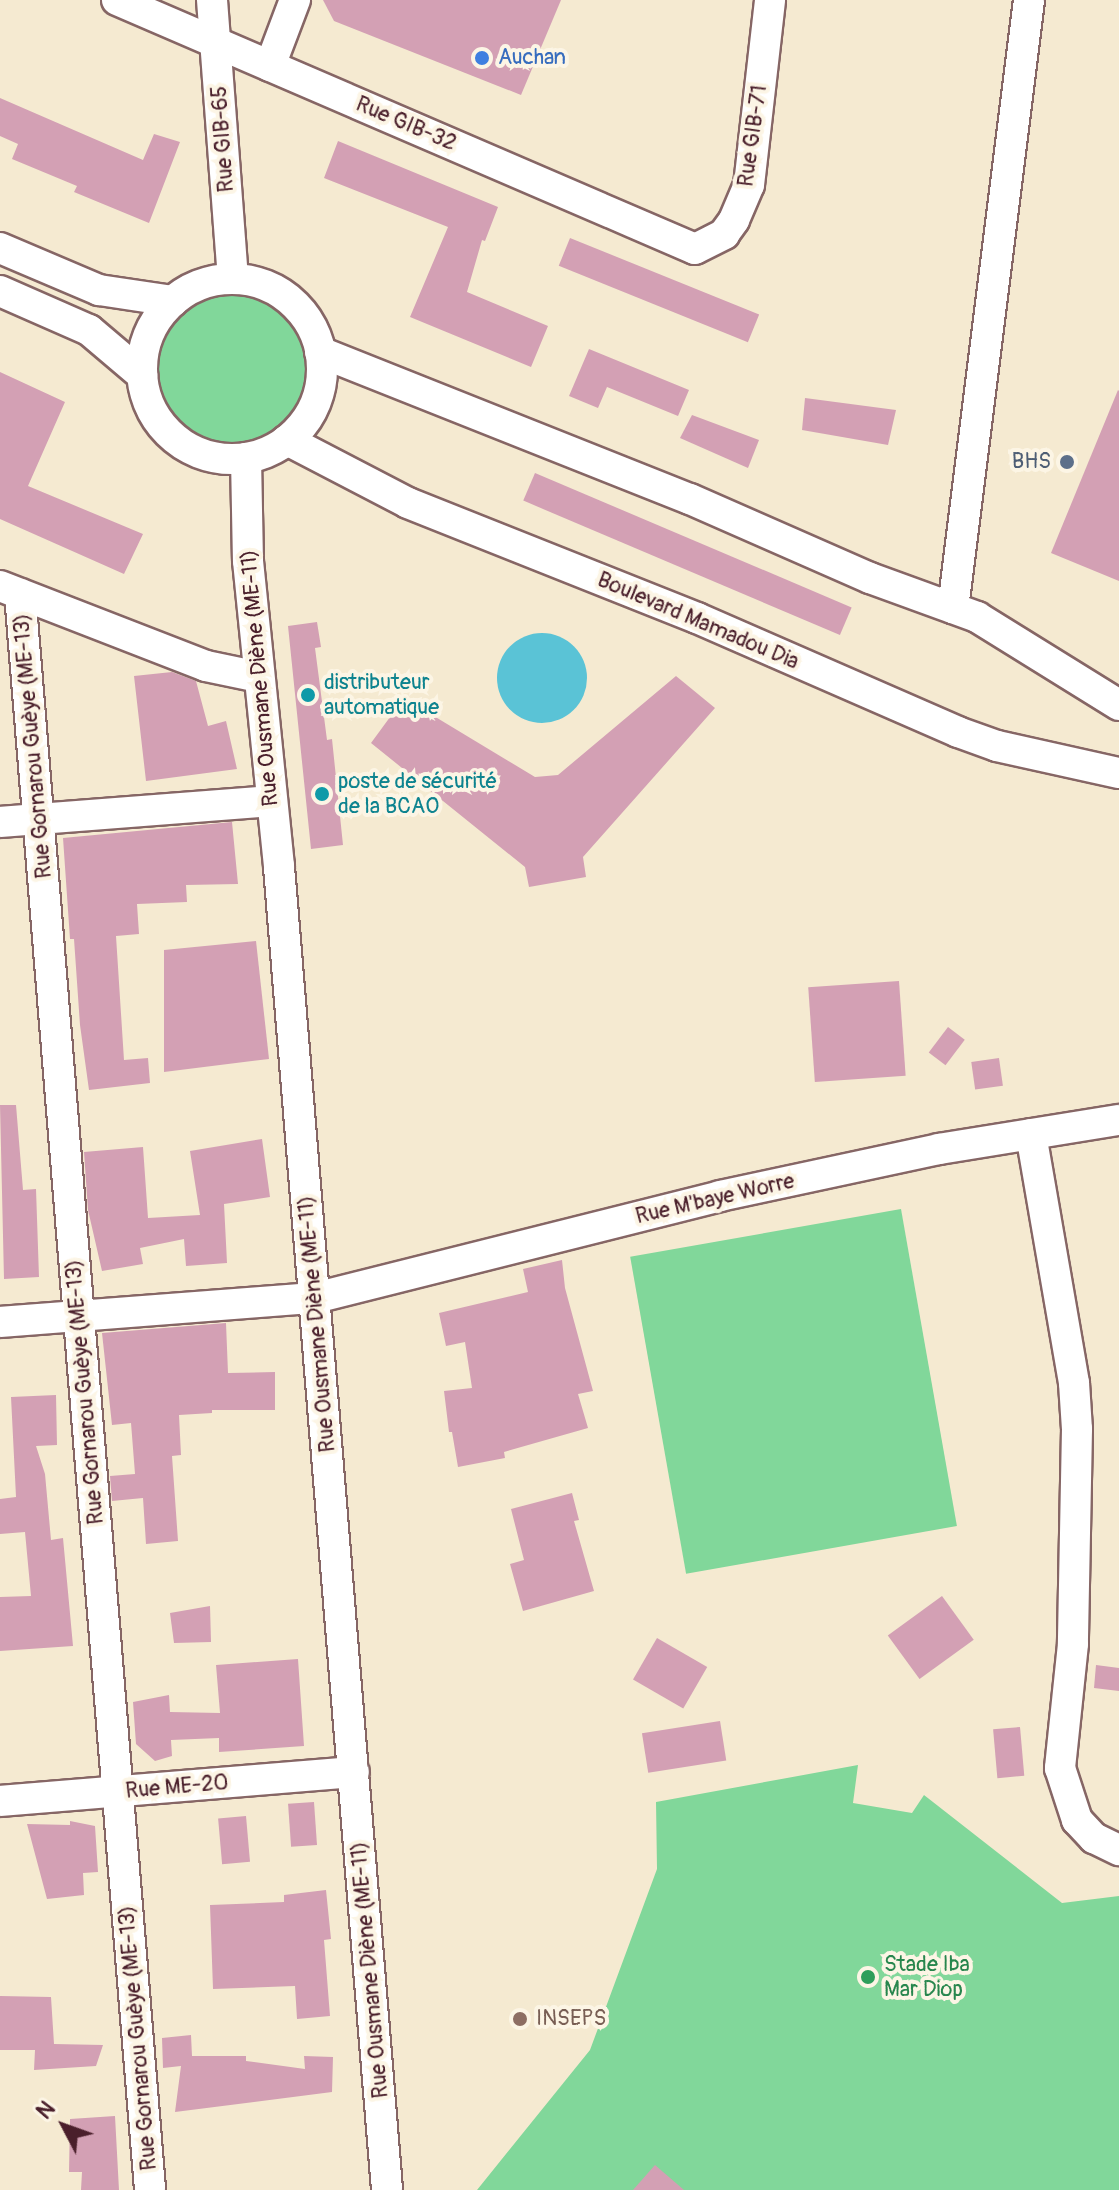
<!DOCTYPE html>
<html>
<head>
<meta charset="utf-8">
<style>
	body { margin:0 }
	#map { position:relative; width:1119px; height:2190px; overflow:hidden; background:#f5ead1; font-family:Pangolin,sans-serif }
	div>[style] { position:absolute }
	.green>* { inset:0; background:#81d79a; transform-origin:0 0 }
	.round { border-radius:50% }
	.water>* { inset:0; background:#5ac3d6 }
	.building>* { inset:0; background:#d3a0b4; transform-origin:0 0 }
	.roads { filter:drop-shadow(2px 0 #866665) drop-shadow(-2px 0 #866665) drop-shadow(0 2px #866665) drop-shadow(0 -2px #866665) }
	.minor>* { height:30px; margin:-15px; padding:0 15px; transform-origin:15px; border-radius:15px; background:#fff }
	.minor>.ring { margin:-15px; padding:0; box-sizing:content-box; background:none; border:30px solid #fff; border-radius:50% }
	.dots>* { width:22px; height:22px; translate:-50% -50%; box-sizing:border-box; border:4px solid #fcf5e5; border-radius:50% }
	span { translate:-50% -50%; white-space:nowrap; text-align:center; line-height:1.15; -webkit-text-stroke:8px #fcf5e5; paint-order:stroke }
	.shop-label { font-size:22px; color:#366cbe }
	.left { translate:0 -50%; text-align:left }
	.street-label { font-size:22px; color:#4a1f2b }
	.service-label { font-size:22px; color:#4e5e75 }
	.right { translate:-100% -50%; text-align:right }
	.culture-label { font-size:22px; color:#0d838f }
	.leisure-label { font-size:22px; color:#27864d }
	.education-label { font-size:22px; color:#785e54 }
	.north { position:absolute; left:24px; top:2086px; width:80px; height:80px; -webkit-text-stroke:6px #fcf5e5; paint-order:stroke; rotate:311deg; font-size:22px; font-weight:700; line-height:32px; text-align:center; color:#4a1f2b }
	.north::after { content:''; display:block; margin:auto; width:28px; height:36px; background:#4a1f2b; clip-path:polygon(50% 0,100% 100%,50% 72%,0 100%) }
</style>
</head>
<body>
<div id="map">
	<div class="green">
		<i class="round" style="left:149px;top:289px;width:160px;height:160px"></i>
		<i style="left:901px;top:1209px;width:322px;height:275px;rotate:80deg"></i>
		<i style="clip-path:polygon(858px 1765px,853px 1803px,912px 1813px,924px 1795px,1062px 1903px,1119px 1896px,1119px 2190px,477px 2190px,590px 2050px,657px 1869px,656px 1802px)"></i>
	</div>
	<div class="water">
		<i class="round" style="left:497px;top:633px;width:90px;height:90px"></i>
	</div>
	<div class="building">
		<i style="clip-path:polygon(323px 0,561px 0,521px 95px,334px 21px)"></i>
		<i style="clip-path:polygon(0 98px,143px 160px,154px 134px,180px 142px,149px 223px,74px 192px,77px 186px,12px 159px,18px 144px,0 136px)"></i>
		<i style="clip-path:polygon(338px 141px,498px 207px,485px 241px,482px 240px,467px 292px,548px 326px,531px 367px,410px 317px,448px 227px,324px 178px)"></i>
		<i style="left:570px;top:238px;width:204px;height:30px;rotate:22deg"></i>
		<i style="clip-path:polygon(589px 349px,689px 390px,678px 416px,607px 387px,598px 408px,569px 396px)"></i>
		<i style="clip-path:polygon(0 372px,65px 402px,28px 486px,143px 534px,124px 574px,0 519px)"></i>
		<i style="clip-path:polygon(1118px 390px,1119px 391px,1119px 581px,1051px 553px)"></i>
		<i style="clip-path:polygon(805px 398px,896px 410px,888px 445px,802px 430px)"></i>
		<i style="clip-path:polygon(692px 415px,759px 440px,748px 468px,680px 438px)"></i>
		<i style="left:535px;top:473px;width:344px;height:30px;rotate:23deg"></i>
		<i style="clip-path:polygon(317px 622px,321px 647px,315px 648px,327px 740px,332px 739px,343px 845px,311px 849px,288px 626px)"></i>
		<i style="clip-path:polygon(172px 672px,196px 681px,208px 726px,226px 721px,237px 769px,146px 781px,134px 676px)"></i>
		<i style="clip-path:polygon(676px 676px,715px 708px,583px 857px,586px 877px,529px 887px,525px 867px,371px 743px,404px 698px,535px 777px,558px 775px)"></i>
		<i style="clip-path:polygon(232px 822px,238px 884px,186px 885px,187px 902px,137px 904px,139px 934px,116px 936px,124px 1060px,148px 1058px,150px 1083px,89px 1090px,80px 1025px,74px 939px,70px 939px,63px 838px)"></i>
		<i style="clip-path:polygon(256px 941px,269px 1059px,164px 1072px,164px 950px)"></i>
		<i style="left:899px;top:981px;width:95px;height:91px;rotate:86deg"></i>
		<i style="left:948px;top:1027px;width:21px;height:32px;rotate:37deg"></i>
		<i style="left:999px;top:1058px;width:28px;height:28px;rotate:82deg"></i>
		<i style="clip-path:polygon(0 1105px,16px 1105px,23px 1190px,36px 1189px,39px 1277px,4px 1279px)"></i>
		<i style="clip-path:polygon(262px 1139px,270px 1197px,224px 1204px,227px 1263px,186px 1266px,184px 1239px,140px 1248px,143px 1264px,102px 1271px,88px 1210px,84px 1152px,143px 1147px,148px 1218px,200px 1215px,190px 1151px)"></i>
		<i style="clip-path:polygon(562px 1260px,565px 1288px,593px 1391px,578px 1394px,588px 1428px,504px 1452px,505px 1458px,458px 1467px,452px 1432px,449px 1432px,444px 1391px,472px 1388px,465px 1342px,446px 1346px,439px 1313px,528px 1292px,523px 1269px)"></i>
		<i style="clip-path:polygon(226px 1323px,228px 1373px,275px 1372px,275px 1410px,212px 1410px,212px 1413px,179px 1415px,181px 1455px,172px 1456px,178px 1541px,146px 1544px,143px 1498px,112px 1501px,110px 1476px,135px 1474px,131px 1423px,112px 1425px,102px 1333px)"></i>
		<i style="clip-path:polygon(56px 1395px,57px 1445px,36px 1446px,45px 1474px,51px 1540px,63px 1538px,73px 1646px,0 1651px,0 1597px,31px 1596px,25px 1532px,0 1534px,0 1499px,16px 1497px,11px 1397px)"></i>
		<i style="clip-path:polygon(572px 1493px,579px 1520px,574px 1521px,594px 1591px,523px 1611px,510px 1564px,524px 1560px,511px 1509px)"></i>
		<i style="left:942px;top:1596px;width:54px;height:67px;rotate:54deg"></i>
		<i style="clip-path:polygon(210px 1606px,211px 1642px,174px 1643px,170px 1613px)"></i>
		<i style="left:657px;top:1638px;width:58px;height:48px;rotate:30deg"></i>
		<i style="clip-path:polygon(298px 1659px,304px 1746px,219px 1752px,219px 1738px,171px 1740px,172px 1756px,155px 1761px,136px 1744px,133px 1702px,169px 1695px,170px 1712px,220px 1713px,216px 1665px)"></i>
		<i style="clip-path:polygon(1096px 1665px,1119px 1668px,1119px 1691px,1094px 1688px)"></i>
		<i style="left:720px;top:1721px;width:40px;height:79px;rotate:81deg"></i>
		<i style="left:1020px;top:1727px;width:49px;height:27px;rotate:85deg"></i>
		<i style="left:314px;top:1802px;width:43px;height:26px;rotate:86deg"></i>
		<i style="left:246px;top:1816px;width:46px;height:28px;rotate:85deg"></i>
		<i style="clip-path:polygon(70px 1821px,95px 1826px,98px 1872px,83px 1873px,84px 1895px,47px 1899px,27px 1824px,70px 1825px)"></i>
		<i style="clip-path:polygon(326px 1890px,331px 1939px,324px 1940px,330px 2016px,297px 2019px,295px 1986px,213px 1989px,210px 1905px,284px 1902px,284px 1895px)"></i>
		<i style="clip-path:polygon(0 1996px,51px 1997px,54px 2044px,103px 2045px,96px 2066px,34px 2070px,35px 2050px,0 2050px)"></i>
		<i style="clip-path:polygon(191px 2035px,192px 2056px,246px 2056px,246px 2061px,305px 2069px,304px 2056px,333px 2057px,332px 2092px,175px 2112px,181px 2066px,163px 2068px,162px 2038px)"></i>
		<i style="clip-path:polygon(115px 2116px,119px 2190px,81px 2190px,82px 2172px,69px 2172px,70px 2119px)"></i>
		<i style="clip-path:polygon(655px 2165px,684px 2190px,633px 2190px)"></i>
	</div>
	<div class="roads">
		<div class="minor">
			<i style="left:117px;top:0;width:629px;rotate:23.31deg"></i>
			<i style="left:695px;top:249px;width:33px;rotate:-27deg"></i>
			<i style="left:724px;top:234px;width:17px;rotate:-54deg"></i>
			<i style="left:734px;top:220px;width:38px;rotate:-67deg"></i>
			<i style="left:749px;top:185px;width:186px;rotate:-83.5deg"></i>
			<i style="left:212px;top:0;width:279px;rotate:85.7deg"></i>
			<i style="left:270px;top:66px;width:71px;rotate:-69.3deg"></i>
			<i style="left:0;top:248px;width:108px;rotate:23deg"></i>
			<i style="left:99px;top:290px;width:75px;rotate:8.5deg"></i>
			<i class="ring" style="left:142px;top:279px;width:150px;height:150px"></i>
			<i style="left:0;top:291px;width:97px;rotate:23.7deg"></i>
			<i style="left:89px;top:330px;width:70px;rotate:40.3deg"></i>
			<i style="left:320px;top:352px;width:398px;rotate:21.7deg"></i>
			<i style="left:690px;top:499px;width:197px;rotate:23.7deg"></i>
			<i style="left:870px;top:578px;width:114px;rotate:20deg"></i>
			<i style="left:977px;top:617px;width:167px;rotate:31.8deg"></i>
			<i style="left:287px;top:440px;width:136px;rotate:27.5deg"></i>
			<i style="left:408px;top:503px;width:311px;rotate:21.7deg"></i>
			<i style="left:697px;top:618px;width:285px;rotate:23.6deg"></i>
			<i style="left:958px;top:732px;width:41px;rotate:19.7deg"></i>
			<i style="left:997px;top:746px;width:125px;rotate:12.5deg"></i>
			<i style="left:246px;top:458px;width:103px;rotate:88.9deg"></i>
			<i style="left:248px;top:561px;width:308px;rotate:84.2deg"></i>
			<i style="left:279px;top:867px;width:1327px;rotate:85.33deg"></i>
			<i style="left:0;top:586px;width:221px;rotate:21.2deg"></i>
			<i style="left:206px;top:666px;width:54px;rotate:11.7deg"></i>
			<i style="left:20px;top:594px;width:1601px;rotate:85.34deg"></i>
			<i style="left:953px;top:608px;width:613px;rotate:-82.87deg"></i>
			<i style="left:0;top:822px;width:271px;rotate:-4.4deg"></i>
			<i style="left:1031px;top:1134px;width:253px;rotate:80.2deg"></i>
			<i style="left:1074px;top:1383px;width:46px;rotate:86.3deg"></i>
			<i style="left:1077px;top:1429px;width:215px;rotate:91.1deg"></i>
			<i style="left:1073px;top:1644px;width:125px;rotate:96deg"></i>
			<i style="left:1060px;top:1768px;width:55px;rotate:71.9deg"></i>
			<i style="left:1077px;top:1820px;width:25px;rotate:47deg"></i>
			<i style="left:1094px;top:1838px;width:28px;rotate:26deg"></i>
			<i style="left:0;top:1322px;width:316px;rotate:-4.4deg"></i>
			<i style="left:315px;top:1298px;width:418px;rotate:-14.1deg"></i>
			<i style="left:720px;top:1196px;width:224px;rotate:-12.1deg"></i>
			<i style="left:939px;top:1149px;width:182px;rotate:-9.2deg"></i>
			<i style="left:0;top:1801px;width:355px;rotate:-4.7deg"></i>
		</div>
	</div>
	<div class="dots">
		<i style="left:482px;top:58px;background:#3f7fe0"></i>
		<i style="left:1067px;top:462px;background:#5c6f8a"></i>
		<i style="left:308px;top:695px;background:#0f9aa8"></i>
		<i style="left:322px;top:794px;background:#0f9aa8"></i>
		<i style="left:868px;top:1977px;background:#2e9e5b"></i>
		<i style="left:520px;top:2019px;background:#8d6e63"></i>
	</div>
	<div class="shop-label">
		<span class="left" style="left:498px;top:58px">Auchan</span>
	</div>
	<div class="street-label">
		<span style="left:406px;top:124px;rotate:23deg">Rue GIB-32</span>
		<span style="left:753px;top:136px;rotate:-82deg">Rue GIB-71</span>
		<span style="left:223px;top:139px;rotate:-94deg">Rue GIB-65</span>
		<span style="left:698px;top:621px;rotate:23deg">Boulevard Mamadou Dia</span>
		<span style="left:260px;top:678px;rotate:-95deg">Rue Ousmane Diène (ME-11)</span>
		<span style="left:33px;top:746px;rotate:-95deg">Rue Gornarou Guèye (ME-13)</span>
		<span style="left:715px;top:1199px;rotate:-13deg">Rue M'baye Worre</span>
		<span style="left:317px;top:1324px;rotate:-95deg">Rue Ousmane Diène (ME-11)</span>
		<span style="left:85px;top:1392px;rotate:-95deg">Rue Gornarou Guèye (ME-13)</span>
		<span style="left:177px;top:1787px;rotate:-5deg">Rue ME-20</span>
		<span style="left:370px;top:1970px;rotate:-95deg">Rue Ousmane Diène (ME-11)</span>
		<span style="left:138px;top:2038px;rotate:-95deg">Rue Gornarou Guèye (ME-13)</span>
	</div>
	<div class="service-label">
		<span class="right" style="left:1051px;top:462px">BHS</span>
	</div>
	<div class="culture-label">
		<span class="left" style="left:324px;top:695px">distributeur<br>automatique</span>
		<span class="left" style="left:338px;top:794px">poste de sécurité<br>de la BCAO</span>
	</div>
	<div class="leisure-label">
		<span class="left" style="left:884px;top:1977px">Stade Iba<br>Mar Diop</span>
	</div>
	<div class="education-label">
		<span class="left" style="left:536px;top:2019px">INSEPS</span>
	</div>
	<div class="north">N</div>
</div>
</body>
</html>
